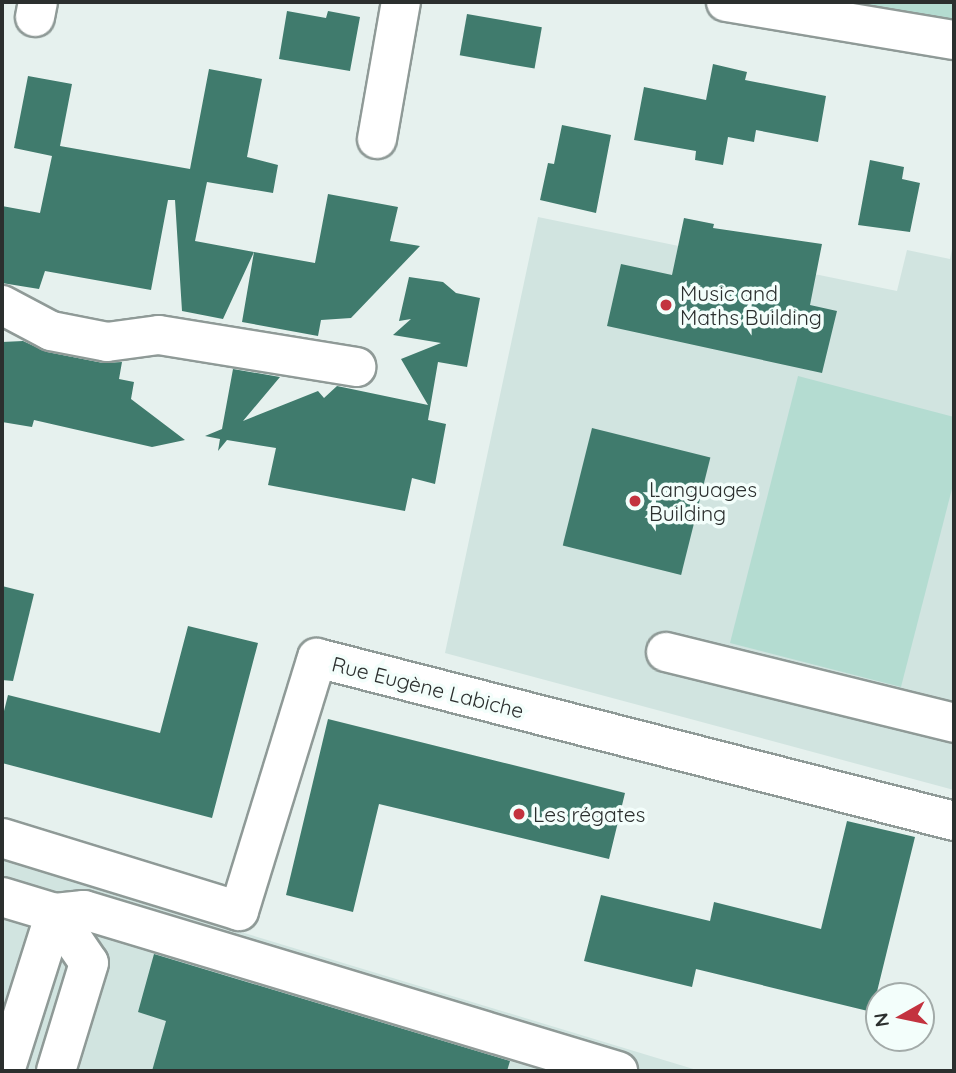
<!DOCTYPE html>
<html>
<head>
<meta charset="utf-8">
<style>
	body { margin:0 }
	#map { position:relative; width:956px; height:1073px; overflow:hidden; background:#e6f1ee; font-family:Quicksand,sans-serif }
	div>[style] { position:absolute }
	.built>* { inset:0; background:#d1e4e0 }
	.green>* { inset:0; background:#b4dcd1 }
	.building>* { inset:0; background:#407b6d; transform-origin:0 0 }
	.roads { filter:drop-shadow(2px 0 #8f9a97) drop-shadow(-2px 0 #8f9a97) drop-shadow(0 2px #8f9a97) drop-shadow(0 -2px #8f9a97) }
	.minor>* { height:38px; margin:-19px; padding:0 19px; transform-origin:19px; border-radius:19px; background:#fff }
	.dots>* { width:19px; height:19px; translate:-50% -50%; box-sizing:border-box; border:4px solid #f3fefb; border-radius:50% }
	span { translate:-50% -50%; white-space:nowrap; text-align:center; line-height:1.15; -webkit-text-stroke:7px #f3fefb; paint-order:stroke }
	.poi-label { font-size:21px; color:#2b2f2e }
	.left { translate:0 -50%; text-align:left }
	.street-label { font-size:21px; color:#2b2f2e }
	.frame { position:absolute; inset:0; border:4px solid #2b2f2e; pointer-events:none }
	.north { position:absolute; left:865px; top:982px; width:70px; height:70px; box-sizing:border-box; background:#f3fefb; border:2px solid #a3aba9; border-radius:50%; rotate:261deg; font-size:19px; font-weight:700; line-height:28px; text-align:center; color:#2b2f2e }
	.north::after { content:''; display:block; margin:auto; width:24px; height:32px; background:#c3333f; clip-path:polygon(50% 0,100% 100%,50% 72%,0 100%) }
</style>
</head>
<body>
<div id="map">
	<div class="built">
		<i style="clip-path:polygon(538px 217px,897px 291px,907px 250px,950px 259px,954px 239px,954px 790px,445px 653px)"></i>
		<i style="clip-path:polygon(2px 859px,165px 909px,700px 1071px,2px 1071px)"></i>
	</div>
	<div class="green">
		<i style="clip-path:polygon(735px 2px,954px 2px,954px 39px)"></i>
		<i style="clip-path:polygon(798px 376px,954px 417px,954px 481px,901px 687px,730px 643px)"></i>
	</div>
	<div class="building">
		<i style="clip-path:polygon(287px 11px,326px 18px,328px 11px,360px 17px,350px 71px,279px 59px)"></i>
		<i style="left:467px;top:14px;width:76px;height:42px;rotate:10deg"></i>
		<i style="clip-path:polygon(713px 64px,747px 72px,745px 80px,826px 96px,818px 142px,756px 130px,754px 142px,728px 137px,723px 165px,695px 160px,696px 151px,634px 140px,644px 87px,706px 100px)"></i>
		<i style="clip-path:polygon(209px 69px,262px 79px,247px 157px,278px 165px,273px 193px,207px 182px,195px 241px,254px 252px,223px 319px,182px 311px,175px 200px,168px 200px,151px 290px,45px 271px,39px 289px,2px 283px,2px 206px,40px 213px,52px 156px,14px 148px,28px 76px,72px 84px,60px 146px,190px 169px)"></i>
		<i style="clip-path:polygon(562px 125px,611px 135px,596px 213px,540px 200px,548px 163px,554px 164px)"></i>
		<i style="clip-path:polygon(870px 160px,904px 167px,902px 179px,920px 183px,910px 232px,858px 225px)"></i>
		<i style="clip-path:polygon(328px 194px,398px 207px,390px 241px,420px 246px,351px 318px,321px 320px,318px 336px,242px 322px,254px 252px,315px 263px)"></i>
		<i style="clip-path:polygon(684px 218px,714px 224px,713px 228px,822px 244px,810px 305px,837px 311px,822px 373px,607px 326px,621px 264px,672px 275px)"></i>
		<i style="clip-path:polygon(409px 277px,443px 282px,456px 293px,480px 298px,467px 367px,438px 362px,428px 420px,446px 424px,435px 484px,412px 478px,405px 511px,268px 485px,276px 448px,227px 440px,218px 451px,220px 439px,205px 436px,222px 429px,233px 369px,280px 377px,243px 421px,318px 391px,324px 398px,337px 386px,428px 405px,401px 359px,441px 343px,393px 335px,411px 319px,399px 321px)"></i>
		<i style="clip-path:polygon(23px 341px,47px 352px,103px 363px,122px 362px,119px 379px,134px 382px,131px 399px,185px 440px,152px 447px,34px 420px,32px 427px,2px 422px,2px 342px)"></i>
		<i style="left:592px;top:428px;width:122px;height:121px;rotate:14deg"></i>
		<i style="clip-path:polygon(2px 586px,34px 594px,13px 681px,2px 680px)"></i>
		<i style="clip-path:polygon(188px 626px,258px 643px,212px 818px,2px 763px,2px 719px,8px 695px,160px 733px)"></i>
		<i style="clip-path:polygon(328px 719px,625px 793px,609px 859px,379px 804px,353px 912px,286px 895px)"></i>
		<i style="clip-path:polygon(847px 821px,915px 837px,872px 1012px,696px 969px,692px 987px,584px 961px,601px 895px,710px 921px,714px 902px,821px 929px)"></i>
		<i style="clip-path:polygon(154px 954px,510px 1061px,507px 1071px,152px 1071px,166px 1021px,138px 1012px)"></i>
	</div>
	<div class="roads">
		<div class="minor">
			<i style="left:726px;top:2px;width:231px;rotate:9.5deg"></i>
			<i style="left:35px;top:17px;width:15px;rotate:-79deg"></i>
			<i style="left:377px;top:139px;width:139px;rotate:-80.1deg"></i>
			<i style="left:2px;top:305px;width:55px;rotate:28deg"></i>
			<i style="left:51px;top:331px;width:57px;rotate:11.1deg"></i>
			<i style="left:107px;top:342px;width:52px;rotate:-7.7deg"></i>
			<i style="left:159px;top:335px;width:200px;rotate:9.2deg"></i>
			<i style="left:666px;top:652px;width:297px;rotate:13.8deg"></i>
			<i style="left:2px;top:838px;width:248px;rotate:17.1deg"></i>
			<i style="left:239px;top:911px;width:265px;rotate:-72.9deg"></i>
			<i style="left:317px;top:658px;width:658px;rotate:14.35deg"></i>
			<i style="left:2px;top:897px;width:55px;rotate:16.8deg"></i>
			<i style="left:55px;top:913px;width:29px;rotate:-6deg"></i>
			<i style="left:84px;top:910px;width:558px;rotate:16.78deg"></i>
			<i style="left:55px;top:913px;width:60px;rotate:55.8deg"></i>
			<i style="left:89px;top:963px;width:113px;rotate:107deg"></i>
			<i style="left:5px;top:1071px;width:166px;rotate:-72.4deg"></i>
		</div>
	</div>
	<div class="dots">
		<i style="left:666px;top:305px;background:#c3333f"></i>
		<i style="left:635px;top:501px;background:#c3333f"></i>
		<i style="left:519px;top:814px;background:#c3333f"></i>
	</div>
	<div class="poi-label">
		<span class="left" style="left:680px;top:305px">Music and<br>Maths Building</span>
		<span class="left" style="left:649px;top:501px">Languages<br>Building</span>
		<span class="left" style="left:533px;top:814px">Les régates</span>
	</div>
	<div class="street-label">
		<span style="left:428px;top:687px;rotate:14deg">Rue Eugène Labiche</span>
	</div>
	<div class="frame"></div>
	<div class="north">N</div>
</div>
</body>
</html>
